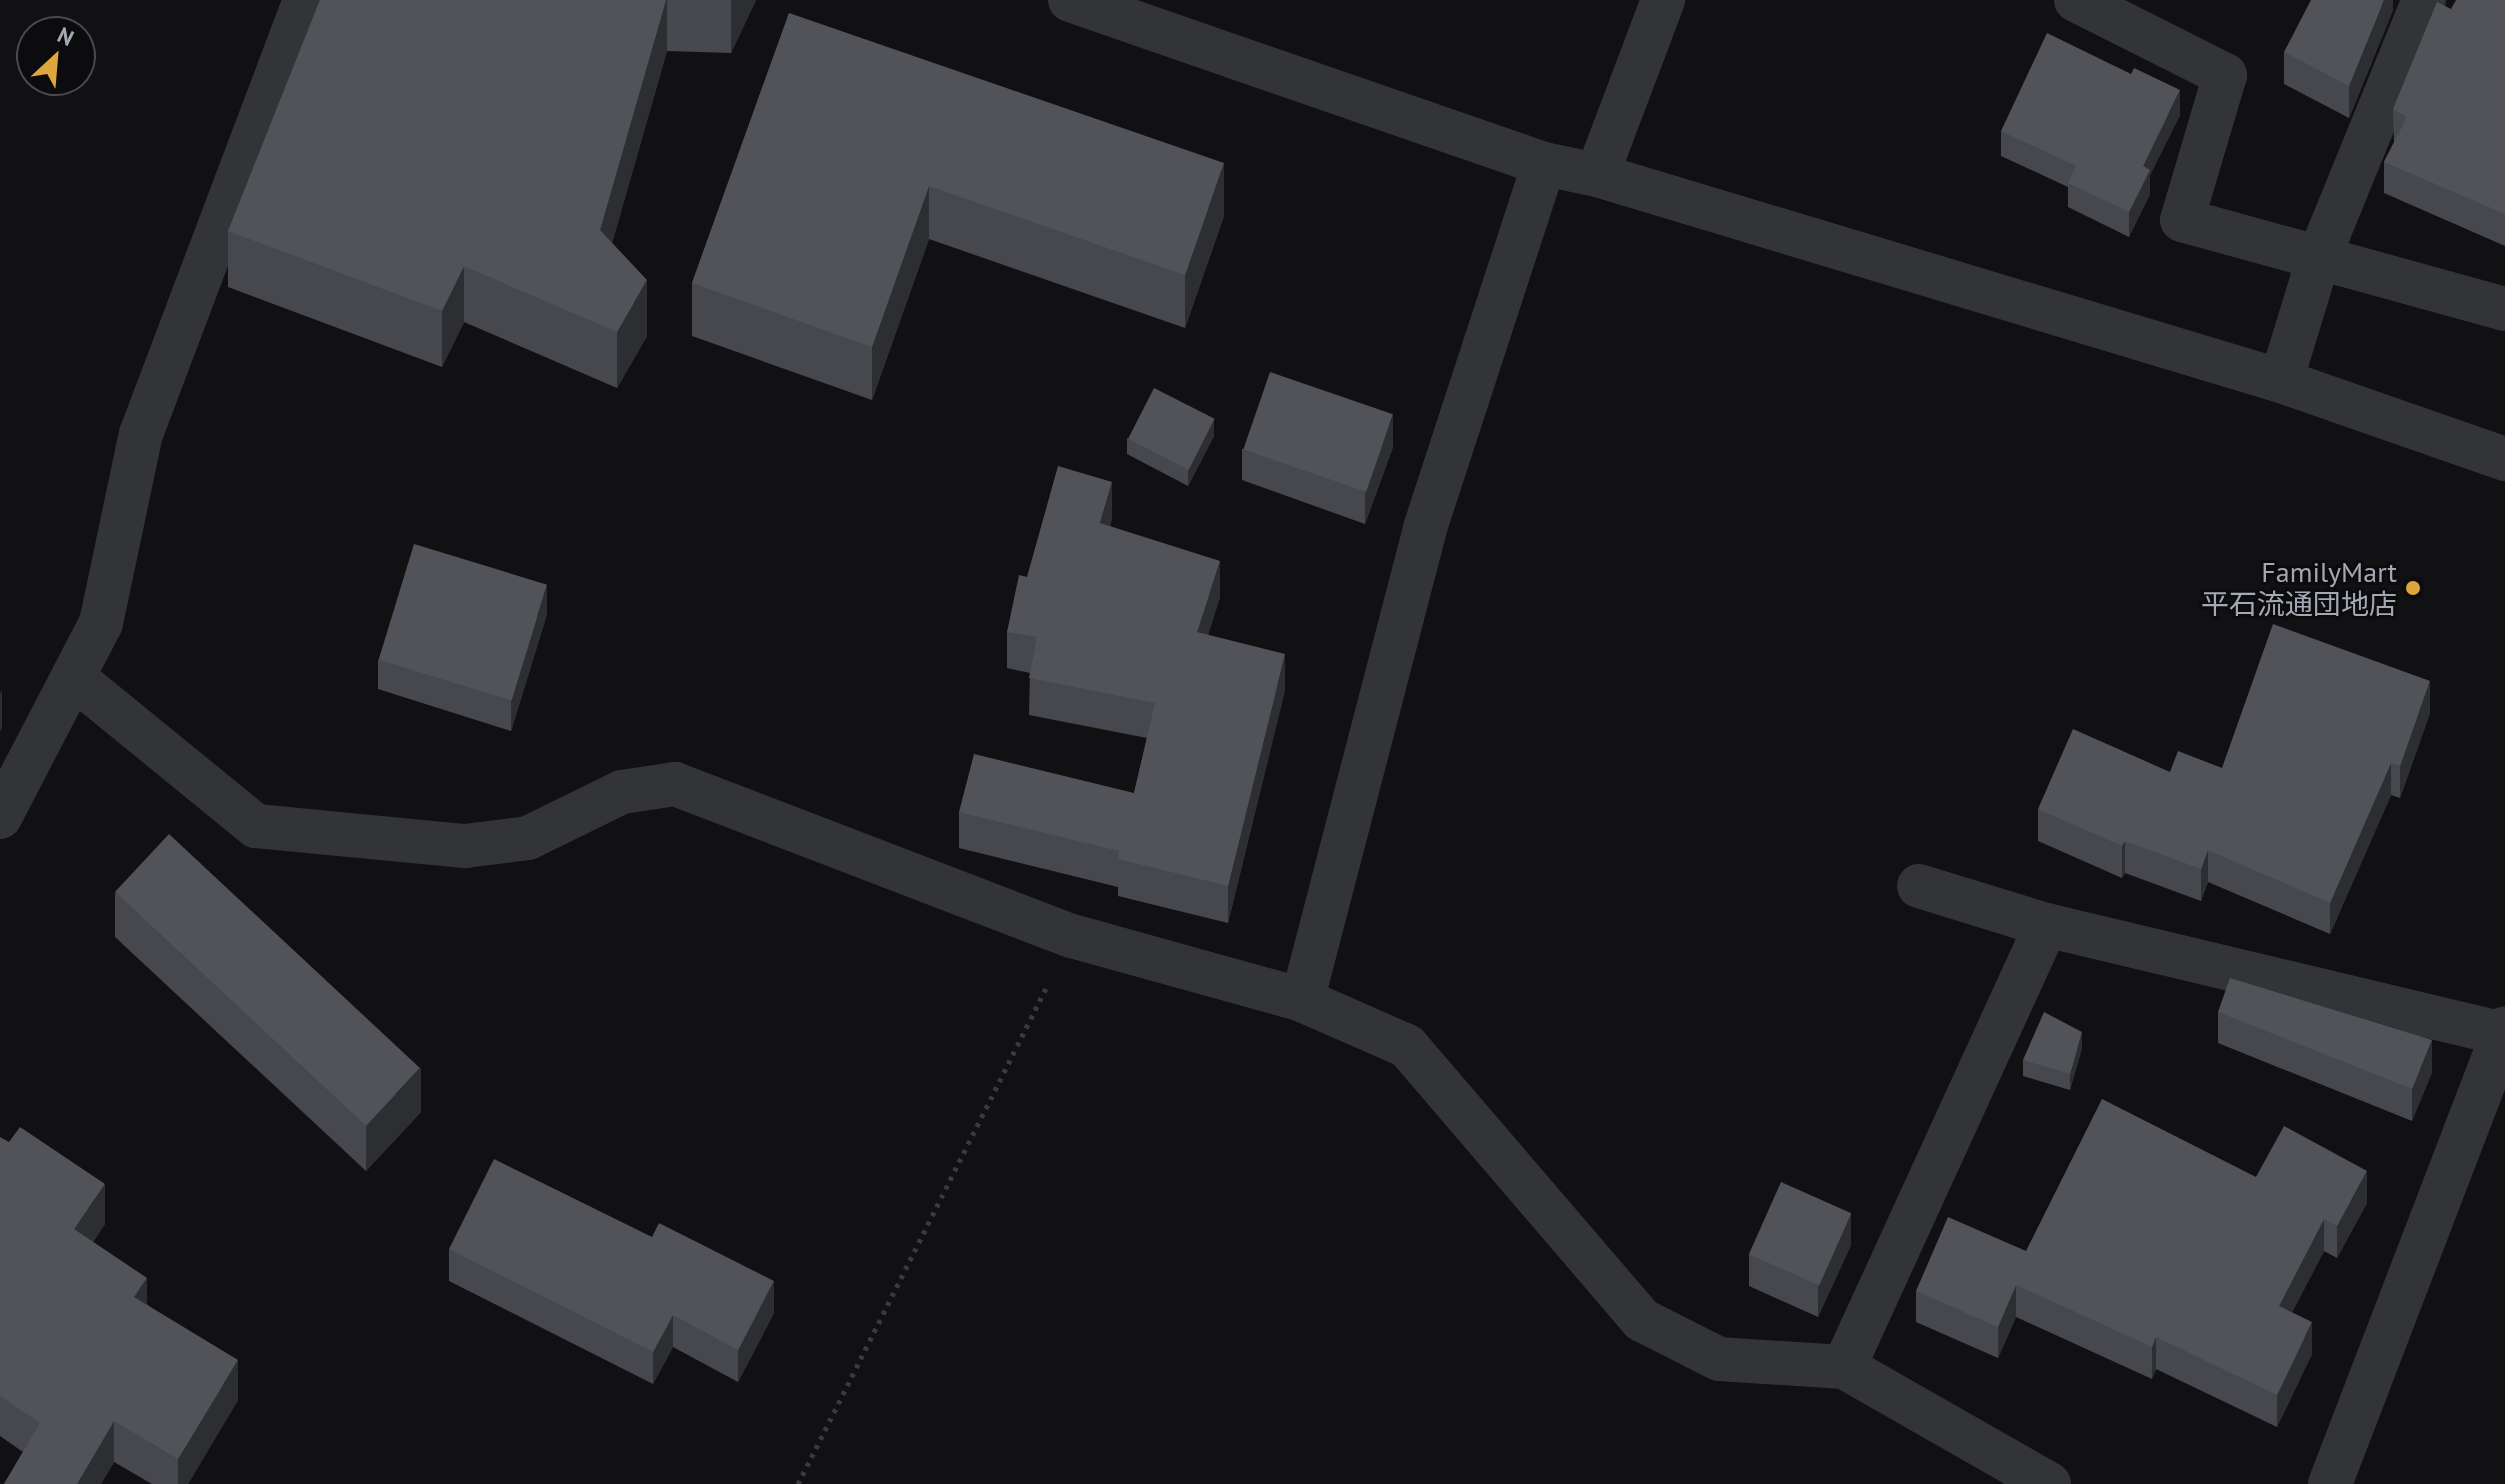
<!DOCTYPE html>
<html>
<head>
<meta charset="utf-8">
<style>
	body { margin:0 }
	#map { position:relative; width:2505px; height:1484px; overflow:hidden; background:#111113; font-family:"PT Sans","Noto Sans JP",sans-serif }
	div>[style] { position:absolute }
	.path>* { height:5px; margin-top:-2.5px; transform-origin:0; background:repeating-linear-gradient(90deg,#393a3e 0 4px,transparent 0 10px) }
	.minor>* { height:44px; margin:-22px; padding:0 22px; transform-origin:22px; border-radius:22px; background:#333437 }
	.wall>* { inset:0; background:#47484e }
	.shaded-wall>* { inset:0; background:#2d2e32 }
	.building>* { inset:0; background:#515358; transform-origin:0 0 }
	.dots>* { width:22px; height:22px; translate:-50% -50%; box-sizing:border-box; border:4px solid #0c0c0e; border-radius:50% }
	span { translate:-50% -50%; white-space:nowrap; text-align:center; line-height:1.15; -webkit-text-stroke:6px #0c0c0e; paint-order:stroke }
	.poi-label { font-size:28px; color:#a4a8b2 }
	.right { translate:-100% -50%; text-align:right }
	.north { position:absolute; left:16px; top:16px; width:80px; height:80px; box-sizing:border-box; background:#0c0c0e; border:2px solid #494a50; border-radius:50%; rotate:26deg; font-size:22px; font-weight:700; line-height:32px; text-align:center; color:#a4a8b2 }
	.north::after { content:''; display:block; margin:auto; width:28px; height:36px; background:#dfa63d; clip-path:polygon(50% 0,100% 100%,50% 72%,0 100%) }
</style>
</head>
<body>
<div id="map">
	<div class="path">
		<i style="left:798px;top:1484px;width:559px;rotate:-63.43deg"></i>
	</div>
	<div class="minor">
		<i style="left:1070px;top:0;width:502px;rotate:19.09deg"></i>
		<i style="left:1544px;top:164px;width:54px;rotate:11.7deg"></i>
		<i style="left:1597px;top:175px;width:714px;rotate:16.76deg"></i>
		<i style="left:2281px;top:381px;width:237px;rotate:19.2deg"></i>
		<i style="left:2076px;top:0;width:167px;rotate:26.7deg"></i>
		<i style="left:2225px;top:75px;width:151px;rotate:106.5deg"></i>
		<i style="left:2182px;top:220px;width:335px;rotate:15.4deg"></i>
		<i style="left:1544px;top:164px;width:384px;rotate:108.1deg"></i>
		<i style="left:1425px;top:529px;width:487px;rotate:104.6deg"></i>
		<i style="left:1302px;top:1000px;width:115px;rotate:23.7deg"></i>
		<i style="left:1407px;top:1046px;width:361px;rotate:49.4deg"></i>
		<i style="left:1642px;top:1320px;width:86px;rotate:26.9deg"></i>
		<i style="left:1719px;top:1359px;width:125px;rotate:3.7deg"></i>
		<i style="left:1844px;top:1367px;width:236px;rotate:29.7deg"></i>
		<i style="left:1597px;top:175px;width:187px;rotate:-69.3deg"></i>
		<i style="left:2281px;top:381px;width:130px;rotate:-73deg"></i>
		<i style="left:2319px;top:257px;width:278px;rotate:-67.8deg"></i>
		<i style="left:73px;top:677px;width:236px;rotate:39.2deg"></i>
		<i style="left:256px;top:826px;width:210px;rotate:5.5deg"></i>
		<i style="left:465px;top:846px;width:64px;rotate:-7.2deg"></i>
		<i style="left:528px;top:838px;width:105px;rotate:-26.1deg"></i>
		<i style="left:622px;top:792px;width:54px;rotate:-8.6deg"></i>
		<i style="left:675px;top:784px;width:425px;rotate:21deg"></i>
		<i style="left:1072px;top:936px;width:239px;rotate:15.5deg"></i>
		<i style="left:0;top:817px;width:219px;rotate:-62.5deg"></i>
		<i style="left:101px;top:623px;width:193px;rotate:-78.1deg"></i>
		<i style="left:141px;top:434px;width:464px;rotate:-69.3deg"></i>
		<i style="left:1919px;top:886px;width:133px;rotate:17.1deg"></i>
		<i style="left:2046px;top:925px;width:470px;rotate:13.4deg"></i>
		<i style="left:1844px;top:1367px;width:486px;rotate:-65.4deg"></i>
		<i style="left:2330px;top:1484px;width:488px;rotate:-69deg"></i>
	</div>
	<div class="wall">
		<i style="clip-path:polygon(320px 0,756px 0,731px 53px,667px 51px,612px 243px,647px 336px,617px 388px,464px 322px,442px 367px,228px 287px,228px 231px)"></i>
		<i style="clip-path:polygon(2393px 0,2393px 10px,2349px 118px,2284px 84px,2284px 52px)"></i>
		<i style="clip-path:polygon(2505px 0,2505px 246px,2384px 193px,2384px 162px,2394px 142px,2393px 109px,2451px 9px)"></i>
		<i style="clip-path:polygon(789px 13px,1224px 216px,1185px 328px,929px 239px,872px 400px,692px 336px,692px 283px)"></i>
		<i style="clip-path:polygon(2180px 115px,2150px 175px,2150px 194px,2129px 237px,2068px 207px,2068px 187px,2001px 156px,2001px 131px)"></i>
		<i style="clip-path:polygon(1214px 436px,1188px 486px,1127px 454px,1127px 438px)"></i>
		<i style="clip-path:polygon(1393px 447px,1365px 524px,1242px 480px,1242px 449px)"></i>
		<i style="clip-path:polygon(1112px 518px,1110px 526px,1220px 597px,1208px 635px,1285px 690px,1228px 923px,1118px 896px,1118px 887px,959px 848px,959px 812px,1134px 793px,1147px 738px,1029px 715px,1030px 673px,1007px 668px,1007px 632px,1027px 577px)"></i>
		<i style="clip-path:polygon(547px 614px,511px 731px,378px 689px,378px 660px)"></i>
		<i style="clip-path:polygon(2430px 713px,2400px 798px,2391px 795px,2330px 934px,2208px 882px,2201px 901px,2125px 873px,2122px 878px,2038px 841px,2038px 809px,2170px 772px,2222px 768px)"></i>
		<i style="clip-path:polygon(115px 892px,421px 1112px,366px 1171px,115px 937px)"></i>
		<i style="clip-path:polygon(2218px 1012px,2432px 1072px,2412px 1121px,2218px 1043px)"></i>
		<i style="clip-path:polygon(2082px 1048px,2070px 1090px,2023px 1076px,2023px 1060px)"></i>
		<i style="clip-path:polygon(0 1137px,105px 1224px,93px 1242px,147px 1304px,238px 1400px,188px 1484px,152px 1484px,114px 1462px,101px 1484px,4px 1484px,23px 1452px,0 1436px)"></i>
		<i style="clip-path:polygon(2256px 1177px,2367px 1203px,2337px 1258px,2324px 1251px,2292px 1312px,2312px 1354px,2277px 1427px,2156px 1369px,2152px 1379px,2016px 1317px,1998px 1358px,1916px 1322px,1916px 1291px,2026px 1251px)"></i>
		<i style="clip-path:polygon(1851px 1245px,1818px 1317px,1749px 1286px,1749px 1254px)"></i>
		<i style="clip-path:polygon(449px 1249px,774px 1313px,738px 1382px,673px 1347px,653px 1384px,449px 1281px)"></i>
	</div>
	<div class="shaded-wall">
		<i style="clip-path:polygon(666px 0,667px 0,667px 51px,600px 286px,600px 230px)"></i>
		<i style="clip-path:polygon(731px 0,756px 0,731px 53px)"></i>
		<i style="clip-path:polygon(2384px 0,2393px 0,2393px 10px,2349px 118px,2349px 86px)"></i>
		<i style="clip-path:polygon(2180px 90px,2180px 115px,2150px 175px,2150px 194px,2129px 237px,2129px 212px,2143px 166px)"></i>
		<i style="clip-path:polygon(1224px 163px,1224px 216px,1185px 328px,1185px 275px)"></i>
		<i style="clip-path:polygon(929px 186px,929px 239px,872px 400px,872px 347px)"></i>
		<i style="clip-path:polygon(464px 266px,464px 322px,442px 367px,442px 311px)"></i>
		<i style="clip-path:polygon(647px 280px,647px 336px,617px 388px,617px 332px)"></i>
		<i style="clip-path:polygon(1393px 415px,1393px 447px,1365px 524px,1365px 492px)"></i>
		<i style="clip-path:polygon(1214px 419px,1214px 436px,1188px 486px,1188px 470px)"></i>
		<i style="clip-path:polygon(1112px 482px,1112px 518px,1100px 560px,1100px 523px)"></i>
		<i style="clip-path:polygon(1220px 561px,1220px 597px,1197px 669px,1197px 632px)"></i>
		<i style="clip-path:polygon(547px 585px,547px 614px,511px 731px,511px 702px)"></i>
		<i style="clip-path:polygon(1285px 654px,1285px 690px,1228px 923px,1228px 886px)"></i>
		<i style="clip-path:polygon(2430px 681px,2430px 713px,2400px 798px,2400px 766px)"></i>
		<i style="clip-path:polygon(2px 690px,2px 727px,0 732px,0 694px)"></i>
		<i style="clip-path:polygon(2391px 763px,2391px 795px,2330px 934px,2330px 903px)"></i>
		<i style="clip-path:polygon(2125px 841px,2125px 873px,2122px 878px,2122px 846px)"></i>
		<i style="clip-path:polygon(2208px 850px,2208px 882px,2201px 901px,2201px 869px)"></i>
		<i style="clip-path:polygon(2082px 1032px,2082px 1048px,2070px 1090px,2070px 1074px)"></i>
		<i style="clip-path:polygon(2432px 1040px,2432px 1072px,2412px 1121px,2412px 1089px)"></i>
		<i style="clip-path:polygon(421px 1067px,421px 1112px,366px 1171px,366px 1126px)"></i>
		<i style="clip-path:polygon(2367px 1171px,2367px 1203px,2337px 1258px,2337px 1226px)"></i>
		<i style="clip-path:polygon(105px 1184px,105px 1224px,74px 1269px,74px 1229px)"></i>
		<i style="clip-path:polygon(1851px 1213px,1851px 1245px,1818px 1317px,1818px 1286px)"></i>
		<i style="clip-path:polygon(2324px 1219px,2324px 1251px,2279px 1338px,2279px 1306px)"></i>
		<i style="clip-path:polygon(147px 1278px,147px 1318px,134px 1297px)"></i>
		<i style="clip-path:polygon(774px 1281px,774px 1313px,738px 1382px,738px 1350px)"></i>
		<i style="clip-path:polygon(2016px 1285px,2016px 1317px,1998px 1358px,1998px 1327px)"></i>
		<i style="clip-path:polygon(673px 1315px,673px 1347px,653px 1384px,653px 1352px)"></i>
		<i style="clip-path:polygon(2312px 1322px,2312px 1354px,2277px 1427px,2277px 1395px)"></i>
		<i style="clip-path:polygon(2156px 1337px,2156px 1369px,2152px 1379px,2152px 1347px)"></i>
		<i style="clip-path:polygon(238px 1360px,238px 1400px,188px 1484px,178px 1484px,178px 1459px)"></i>
		<i style="clip-path:polygon(114px 1421px,114px 1462px,101px 1484px,77px 1484px)"></i>
	</div>
	<div class="building">
		<i style="clip-path:polygon(320px 0,666px 0,600px 230px,647px 280px,617px 332px,464px 266px,442px 311px,228px 231px)"></i>
		<i style="clip-path:polygon(2311px 0,2384px 0,2349px 86px,2284px 52px)"></i>
		<i style="clip-path:polygon(2456px 0,2505px 0,2505px 214px,2384px 162px,2407px 117px,2393px 109px,2437px 2px,2451px 9px)"></i>
		<i style="clip-path:polygon(789px 13px,1224px 163px,1185px 275px,929px 186px,872px 347px,692px 283px)"></i>
		<i style="clip-path:polygon(2047px 33px,2131px 74px,2134px 68px,2180px 90px,2143px 166px,2150px 170px,2129px 212px,2068px 183px,2076px 166px,2001px 131px)"></i>
		<i style="left:1270px;top:372px;width:130px;height:82px;rotate:19deg"></i>
		<i style="left:1154px;top:388px;width:68px;height:57px;rotate:27deg"></i>
		<i style="clip-path:polygon(1058px 466px,1112px 482px,1100px 523px,1220px 561px,1197px 632px,1285px 654px,1228px 886px,1118px 859px,1119px 851px,959px 812px,974px 754px,1134px 793px,1155px 703px,1029px 678px,1037px 637px,1007px 632px,1019px 575px,1027px 577px)"></i>
		<i style="left:414px;top:544px;width:139px;height:121px;rotate:17deg"></i>
		<i style="clip-path:polygon(2273px 624px,2430px 681px,2400px 766px,2391px 763px,2330px 903px,2208px 850px,2201px 869px,2125px 841px,2122px 846px,2038px 809px,2073px 729px,2170px 772px,2178px 751px,2222px 768px)"></i>
		<i style="left:169px;top:834px;width:343px;height:79px;rotate:43deg"></i>
		<i style="clip-path:polygon(2230px 978px,2432px 1040px,2412px 1089px,2218px 1012px)"></i>
		<i style="clip-path:polygon(2044px 1012px,2082px 1032px,2070px 1074px,2023px 1060px)"></i>
		<i style="clip-path:polygon(2102px 1099px,2256px 1177px,2284px 1126px,2367px 1171px,2337px 1226px,2324px 1219px,2279px 1306px,2312px 1322px,2277px 1395px,2156px 1337px,2152px 1347px,2016px 1285px,1998px 1327px,1916px 1291px,1948px 1217px,2026px 1251px)"></i>
		<i style="clip-path:polygon(20px 1127px,105px 1184px,74px 1229px,147px 1278px,134px 1297px,238px 1360px,178px 1459px,114px 1421px,77px 1484px,4px 1484px,40px 1423px,0 1396px,0 1137px,9px 1142px)"></i>
		<i style="clip-path:polygon(494px 1159px,652px 1237px,659px 1223px,774px 1281px,738px 1350px,673px 1315px,653px 1352px,449px 1249px)"></i>
		<i style="left:1781px;top:1182px;width:77px;height:79px;rotate:24deg"></i>
	</div>
	<div class="dots">
		<i style="left:2413px;top:588px;background:#dfa63d"></i>
	</div>
	<div class="poi-label">
		<span class="right" style="left:2397px;top:588px">FamilyMart<br>平石流通団地店</span>
	</div>
	<div class="north">N</div>
</div>
</body>
</html>
